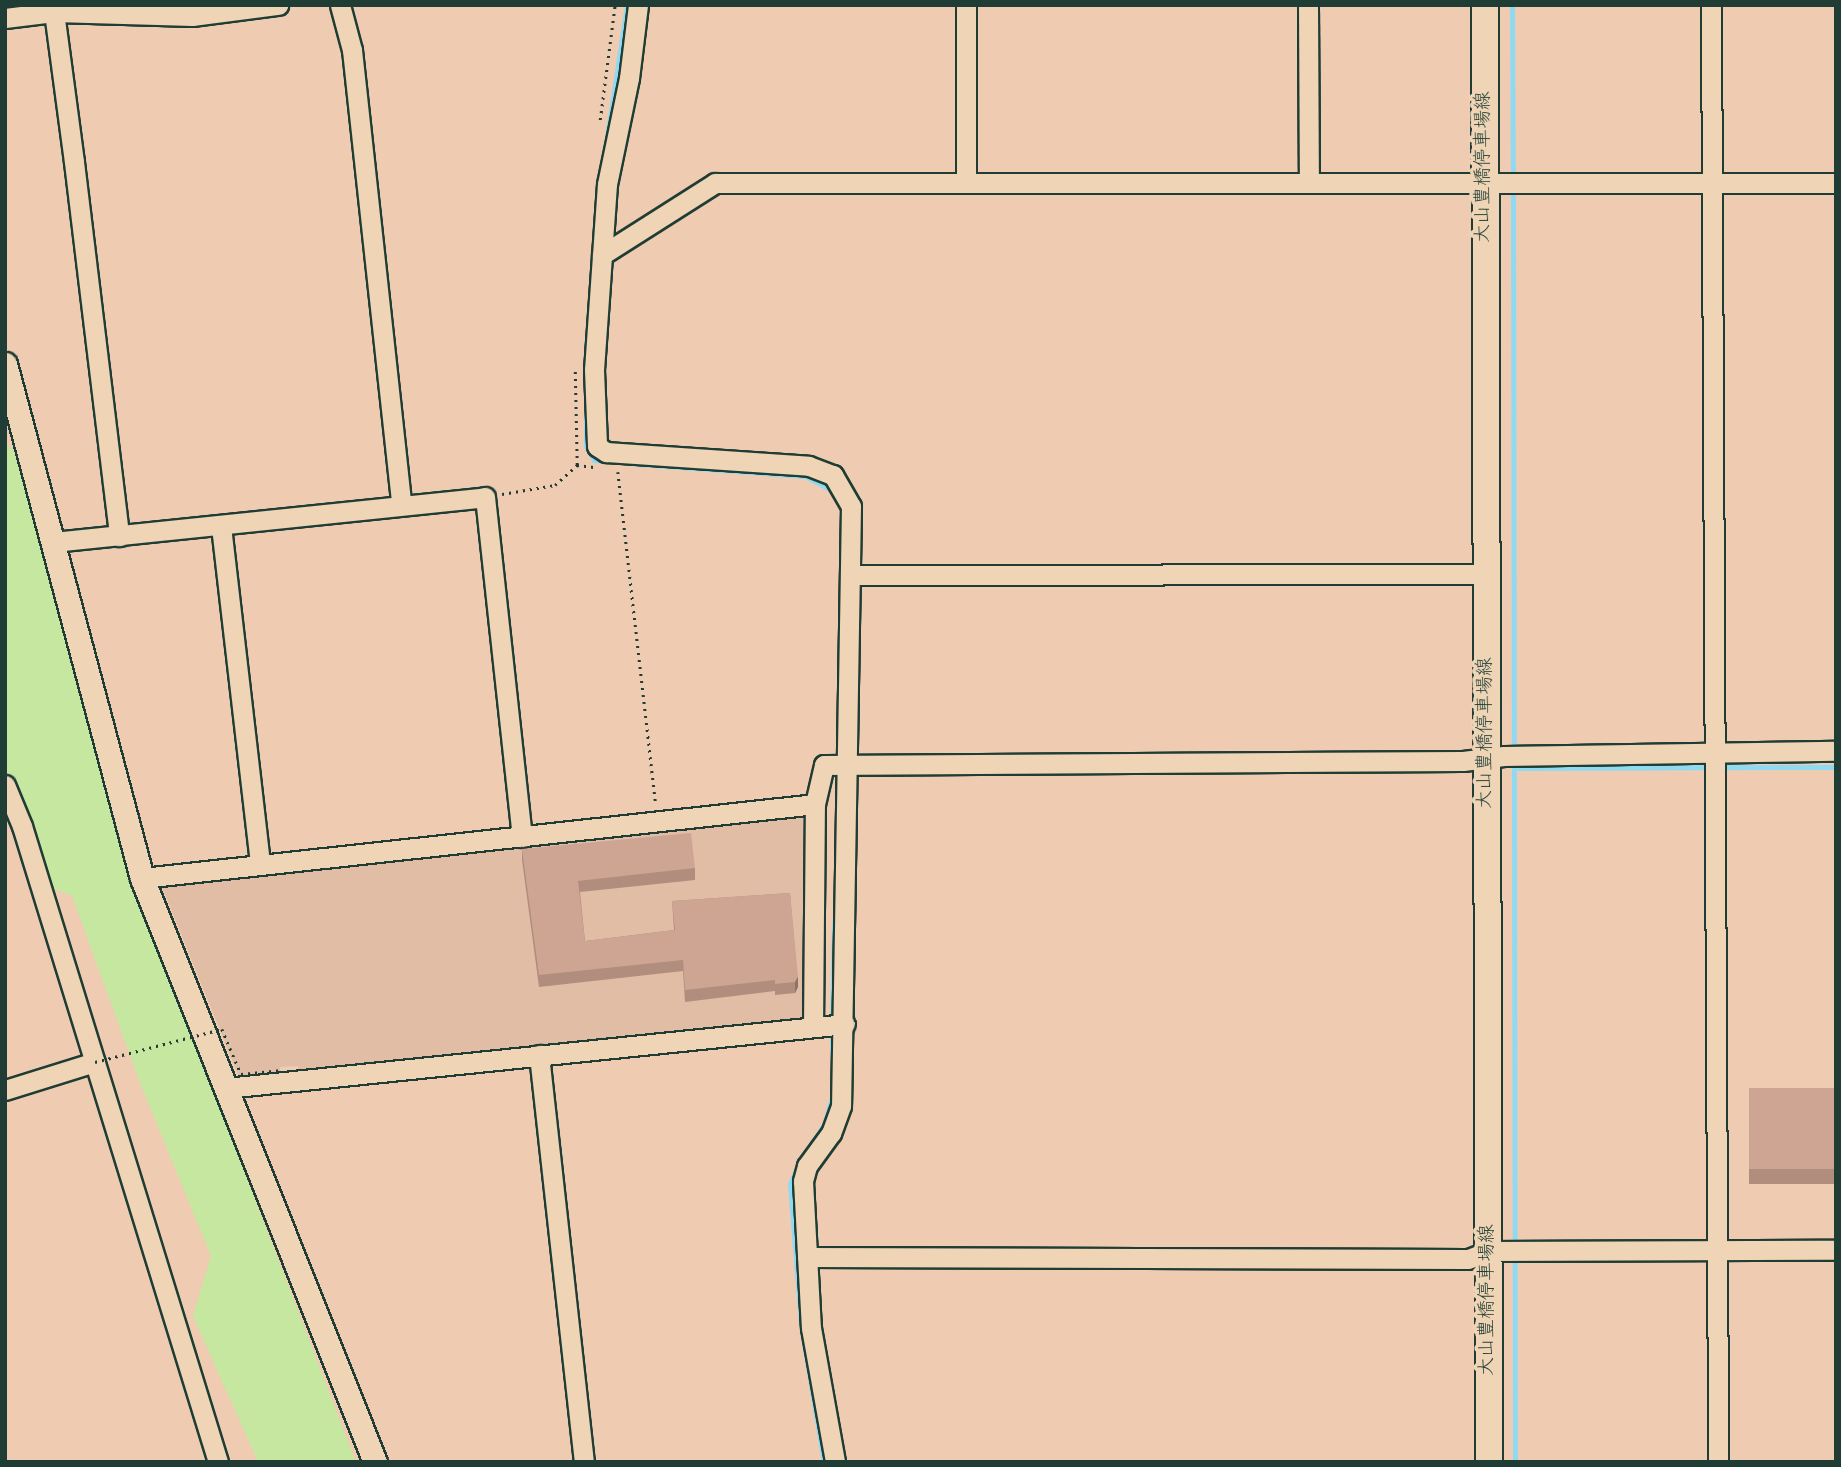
<!DOCTYPE html>
<html>
<head>
<meta charset="utf-8">
<style>
	body { margin:0 }
	#map { position:relative; width:1841px; height:1467px; overflow:hidden; background:#efccb1; font-family:"Gochi Hand","Klee One",sans-serif }
	div>[style] { position:absolute }
	.built>* { inset:0; background:#e1bda6 }
	.green>* { inset:0; background:#c6e79f }
	.stream>* { height:5px; margin:-2.5px; padding:0 2.5px; transform-origin:2.5px; border-radius:2.5px; background:#90daf1 }
	.path>* { height:2.5px; margin-top:-1.25px; transform-origin:0; background:repeating-linear-gradient(90deg,#1f3d34 0 2px,transparent 0 7px) }
	.roads { filter:drop-shadow(2px 0 #1f3d34) drop-shadow(-2px 0 #1f3d34) drop-shadow(0 2px #1f3d34) drop-shadow(0 -2px #1f3d34) }
	.minor>* { height:19px; margin:-9.5px; padding:0 9.5px; transform-origin:9.5px; border-radius:9.5px; background:#efd4b6 }
	.tertiary>* { height:23px; margin:-11.5px; padding:0 11.5px; transform-origin:11.5px; border-radius:11.5px; background:#efd4b6 }
	.secondary>* { height:26px; margin:-13px; padding:0 13px; transform-origin:13px; border-radius:13px; background:#efd4b6 }
	.path-bridge>* { height:2.5px; margin-top:-1.25px; transform-origin:0; background:repeating-linear-gradient(90deg,#1f3d34 0 2px,transparent 0 7px) }
	.wall>* { inset:0; background:#b18d7e; transform-origin:0 0 }
	.shaded-wall>* { inset:0; background:#907367 }
	.building>* { inset:0; background:#cea493; transform-origin:0 0 }
	span { translate:-50% -50%; white-space:nowrap; text-align:center; line-height:1.15; -webkit-text-stroke:7px #efd4b6; paint-order:stroke }
	.street-label { font-size:19px; color:#1f3d34 }
	.frame { position:absolute; inset:0; border:7px solid #1f3d34; pointer-events:none }
</style>
</head>
<body>
<div id="map">
	<div class="built">
		<i style="clip-path:polygon(807px 814px,804px 1019px,298px 1070px,298px 1066px,280px 1067px,280px 1072px,239px 1077px,160px 882px)"></i>
	</div>
	<div class="green">
		<i style="clip-path:polygon(5px 442px,19px 457px,129px 872px,356px 1462px,258px 1462px,193px 1316px,211px 1256px,140px 1083px,72px 896px,48px 886px,5px 767px)"></i>
	</div>
	<div class="stream">
		<i style="left:1512px;top:5px;width:173px;rotate:89.7deg"></i>
		<i style="left:607px;top:137px;width:134px;rotate:-81.4deg"></i>
		<i style="left:1513px;top:188px;width:1274px;rotate:89.91deg"></i>
		<i style="left:586px;top:342px;width:104px;rotate:90deg"></i>
		<i style="left:586px;top:446px;width:16px;rotate:60deg"></i>
		<i style="left:594px;top:460px;width:13px;rotate:4deg"></i>
		<i style="left:637px;top:464px;width:168px;rotate:4.1deg"></i>
		<i style="left:805px;top:476px;width:32px;rotate:28deg"></i>
		<i style="left:1515px;top:768px;width:321px;rotate:-0.2deg"></i>
		<i style="left:832px;top:1021px;width:99px;rotate:-88.8deg"></i>
		<i style="left:832px;top:1030px;width:22px;rotate:90deg"></i>
		<i style="left:807px;top:1150px;width:30px;rotate:-56deg"></i>
		<i style="left:824px;top:1125px;width:29px;rotate:-74deg"></i>
		<i style="left:801px;top:1158px;width:28px;rotate:113deg"></i>
		<i style="left:790px;top:1184px;width:141px;rotate:85.5deg"></i>
		<i style="left:801px;top:1325px;width:139px;rotate:80.5deg"></i>
	</div>
	<div class="path">
		<i style="left:600px;top:120px;width:116px;rotate:-82.6deg"></i>
		<i style="left:577px;top:465px;width:17px;rotate:7deg"></i>
		<i style="left:618px;top:472px;width:335px;rotate:83.5deg"></i>
		<i style="left:502px;top:494px;width:54px;rotate:-9.6deg"></i>
		<i style="left:555px;top:485px;width:30px;rotate:-42deg"></i>
		<i style="left:577px;top:465px;width:95px;rotate:-91.2deg"></i>
	</div>
	<div class="roads">
		<div class="minor">
			<i style="left:49px;top:5px;width:9px;rotate:54deg"></i>
			<i style="left:54px;top:12px;width:151px;rotate:82.4deg"></i>
			<i style="left:74px;top:162px;width:377px;rotate:83.1deg"></i>
			<i style="left:340px;top:5px;width:47px;rotate:75.1deg"></i>
			<i style="left:352px;top:50px;width:456px;rotate:83.8deg"></i>
			<i style="left:638px;top:5px;width:74px;rotate:97deg"></i>
			<i style="left:629px;top:78px;width:108px;rotate:101.7deg"></i>
			<i style="left:607px;top:184px;width:186px;rotate:94deg"></i>
			<i style="left:594px;top:370px;width:76px;rotate:87.7deg"></i>
			<i style="left:597px;top:446px;width:11px;rotate:34deg"></i>
			<i style="left:606px;top:452px;width:203px;rotate:3.9deg"></i>
			<i style="left:809px;top:466px;width:26px;rotate:21deg"></i>
			<i style="left:833px;top:475px;width:36px;rotate:60deg"></i>
			<i style="left:851px;top:506px;width:600px;rotate:90.95deg"></i>
			<i style="left:841px;top:1106px;width:29px;rotate:110deg"></i>
			<i style="left:831px;top:1133px;width:41px;rotate:126deg"></i>
			<i style="left:807px;top:1166px;width:16px;rotate:105deg"></i>
			<i style="left:803px;top:1181px;width:147px;rotate:86.9deg"></i>
			<i style="left:811px;top:1328px;width:136px;rotate:79.8deg"></i>
			<i style="left:1308px;top:5px;width:177px;rotate:89.7deg"></i>
			<i style="left:1711px;top:5px;width:1457px;rotate:89.72deg"></i>
			<i style="left:5px;top:18px;width:49px;rotate:-7deg"></i>
			<i style="left:54px;top:12px;width:138px;rotate:1.7deg"></i>
			<i style="left:192px;top:16px;width:87px;rotate:-7.3deg"></i>
			<i style="left:966px;top:183px;width:178px;rotate:-90deg"></i>
			<i style="left:602px;top:255px;width:134px;rotate:-32.5deg"></i>
			<i style="left:715px;top:183px;width:1121px"></i>
			<i style="left:221px;top:526px;width:340px;rotate:83.4deg"></i>
			<i style="left:53px;top:542px;width:434px;rotate:-5.9deg"></i>
			<i style="left:485px;top:497px;width:342px;rotate:83.8deg"></i>
			<i style="left:851px;top:575px;width:635px;rotate:-0.09deg"></i>
			<i style="left:5px;top:785px;width:44px;rotate:67.5deg"></i>
			<i style="left:22px;top:826px;width:666px;rotate:72.87deg"></i>
			<i style="left:142px;top:878px;width:677px;rotate:-6.27deg"></i>
			<i style="left:815px;top:804px;width:40px;rotate:-77deg"></i>
			<i style="left:824px;top:765px;width:639px;rotate:-0.36deg"></i>
			<i style="left:1463px;top:761px;width:41px;rotate:-7deg"></i>
			<i style="left:1504px;top:756px;width:332px;rotate:-0.9deg"></i>
			<i style="left:813px;top:1027px;width:223px;rotate:-89.5deg"></i>
			<i style="left:539px;top:1055px;width:409px;rotate:83.7deg"></i>
			<i style="left:226px;top:1088px;width:622px;rotate:-5.9deg"></i>
			<i style="left:5px;top:1090px;width:94px;rotate:-17.3deg"></i>
			<i style="left:807px;top:1257px;width:661px;rotate:0.17deg"></i>
			<i style="left:1468px;top:1259px;width:22px;rotate:-21deg"></i>
			<i style="left:1489px;top:1251px;width:347px;rotate:-0.2deg"></i>
		</div>
		<div class="tertiary">
			<i style="left:5px;top:364px;width:532px;rotate:75.08deg"></i>
			<i style="left:142px;top:878px;width:629px;rotate:68.25deg"></i>
		</div>
		<div class="secondary">
			<i style="left:1485px;top:5px;width:1457px;rotate:89.84deg"></i>
		</div>
	</div>
	<div class="path-bridge">
		<i style="left:95px;top:1062px;width:131px;rotate:-14.6deg"></i>
		<i style="left:222px;top:1029px;width:49px;rotate:67.1deg"></i>
		<i style="left:241px;top:1074px;width:41px;rotate:-5.6deg"></i>
	</div>
	<div class="wall">
		<i style="clip-path:polygon(522px 849px,695px 868px,695px 880px,580px 892px,585px 941px,674px 930px,672px 901px,790px 893px,798px 987px,795px 993px,775px 995px,775px 991px,685px 1002px,683px 971px,539px 987px,522px 860px)"></i>
		<i style="left:1749px;top:1088px;width:87px;height:96px"></i>
	</div>
	<div class="shaded-wall">
		<i style="clip-path:polygon(798px 976px,798px 987px,795px 993px,795px 982px)"></i>
	</div>
	<div class="building">
		<i style="clip-path:polygon(691px 833px,695px 868px,578px 881px,585px 941px,675px 930px,672px 901px,790px 893px,798px 976px,795px 982px,775px 984px,775px 980px,685px 990px,683px 960px,539px 975px,522px 849px)"></i>
		<i style="left:1749px;top:1088px;width:87px;height:81px"></i>
	</div>
	<div class="street-label">
		<span style="left:1485px;top:167px;rotate:-90deg">大山豊橋停車場線</span>
		<span style="left:1487px;top:733px;rotate:-90deg">大山豊橋停車場線</span>
		<span style="left:1489px;top:1300px;rotate:-90deg">大山豊橋停車場線</span>
	</div>
	<div class="frame"></div>
</div>
</body>
</html>
